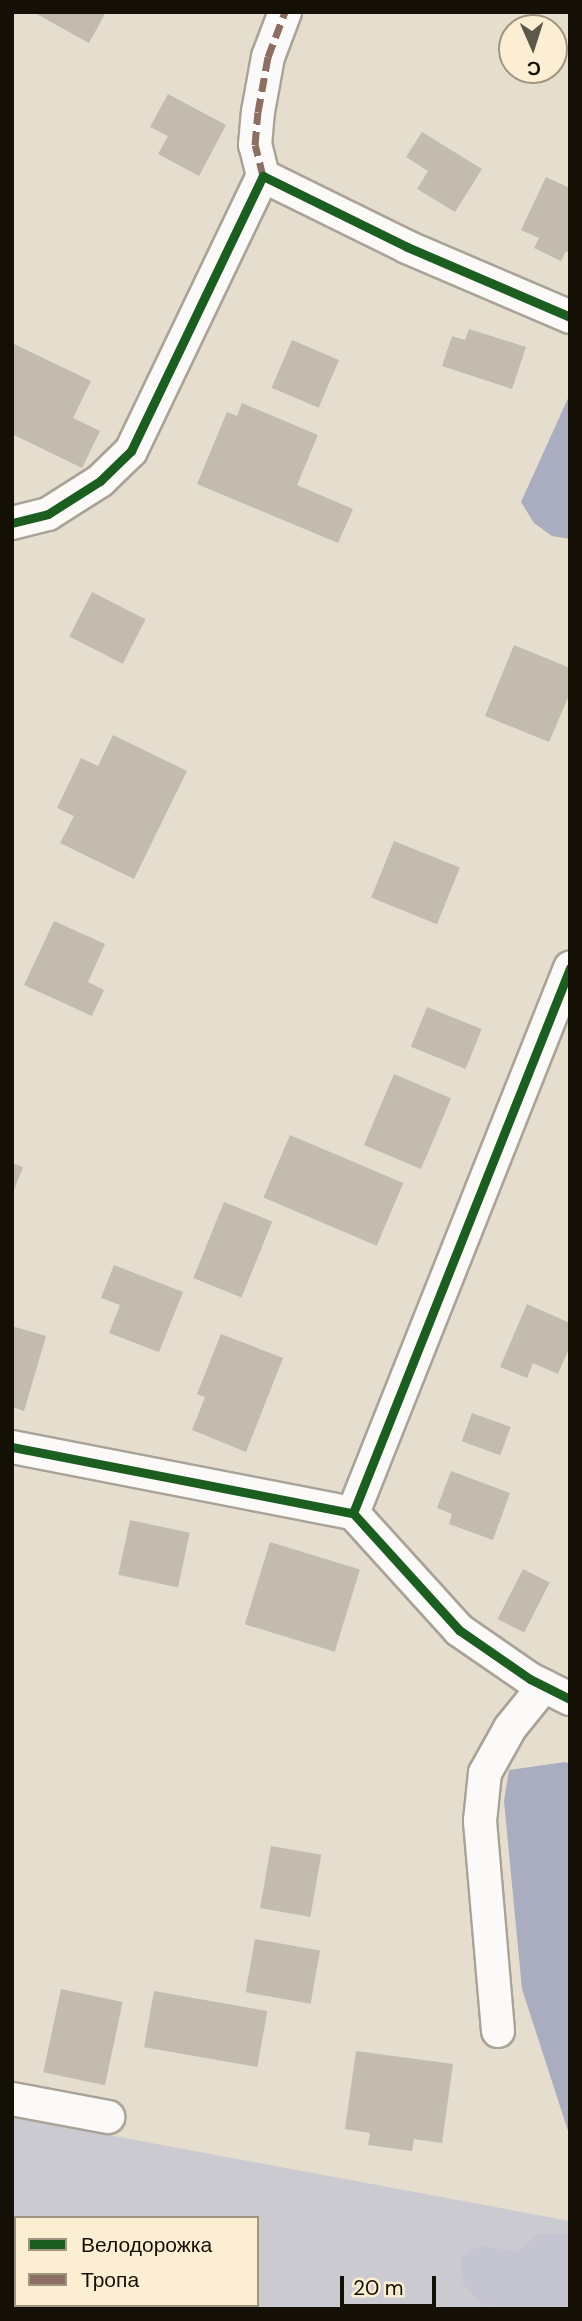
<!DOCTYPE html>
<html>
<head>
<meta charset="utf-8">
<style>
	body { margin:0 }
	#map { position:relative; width:582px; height:2321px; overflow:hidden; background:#e5dece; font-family:"DM Sans",sans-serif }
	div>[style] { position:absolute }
	.green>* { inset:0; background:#cbcad1 }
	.forest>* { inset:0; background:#c5c5d1 }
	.water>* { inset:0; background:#aaacbf }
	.building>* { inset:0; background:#c2bbae; transform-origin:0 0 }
	.roads { filter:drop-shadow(2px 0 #a9a397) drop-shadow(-2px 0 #a9a397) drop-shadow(0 2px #a9a397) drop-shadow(0 -2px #a9a397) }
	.minor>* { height:32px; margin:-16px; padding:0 16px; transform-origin:16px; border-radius:16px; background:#fbfaf8 }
	.quiet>* { height:7px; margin-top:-3.5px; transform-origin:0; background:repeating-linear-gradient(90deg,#8d6e63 0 14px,transparent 0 21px) }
	.cycleway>* { height:9px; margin:-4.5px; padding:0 4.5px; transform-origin:4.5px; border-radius:4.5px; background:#1b5e20 }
	span { translate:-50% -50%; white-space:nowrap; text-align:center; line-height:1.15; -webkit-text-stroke:6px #fceed2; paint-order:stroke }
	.frame { position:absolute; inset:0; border:14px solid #141006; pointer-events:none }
	.legend { position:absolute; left:14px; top:2216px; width:245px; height:91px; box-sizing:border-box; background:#fceed2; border:2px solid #9f9580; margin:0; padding:9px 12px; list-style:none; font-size:21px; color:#141006 }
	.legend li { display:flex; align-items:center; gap:14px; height:35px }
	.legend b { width:35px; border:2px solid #9f9580 }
	.north { position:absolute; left:498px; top:14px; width:70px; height:70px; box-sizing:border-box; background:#fceed2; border:2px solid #9f9580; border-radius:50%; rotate:177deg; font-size:19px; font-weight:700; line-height:28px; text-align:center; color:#141006 }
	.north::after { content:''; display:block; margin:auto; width:24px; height:32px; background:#5d584c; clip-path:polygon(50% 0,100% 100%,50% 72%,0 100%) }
	.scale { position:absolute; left:340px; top:2276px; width:96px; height:32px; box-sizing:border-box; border:4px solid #141006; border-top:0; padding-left:9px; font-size:21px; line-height:24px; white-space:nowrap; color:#141006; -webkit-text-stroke:5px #fceed2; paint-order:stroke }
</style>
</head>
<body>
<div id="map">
	<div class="green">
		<i style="clip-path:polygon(evenodd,12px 2117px,570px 2221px,570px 2309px,12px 2309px,12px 2117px,16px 2218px,257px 2218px,257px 2305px,16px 2305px,16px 2218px)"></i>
	</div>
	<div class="forest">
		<i style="clip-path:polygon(570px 2234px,570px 2309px,500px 2309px,482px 2304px,462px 2282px,461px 2255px,481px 2246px,518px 2252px,537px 2235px)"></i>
	</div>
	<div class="water">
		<i style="clip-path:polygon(570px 394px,570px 539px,552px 536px,534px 523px,521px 502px)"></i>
		<i style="clip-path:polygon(565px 1762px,570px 1764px,570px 2137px,522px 1989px,504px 1801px,509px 1770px)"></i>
	</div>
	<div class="building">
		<i style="clip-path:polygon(33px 12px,106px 12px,89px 43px)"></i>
		<i style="clip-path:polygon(168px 94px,226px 125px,199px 176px,158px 154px,168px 136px,150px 127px)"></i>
		<i style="clip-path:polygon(422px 132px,482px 169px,455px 212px,417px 189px,428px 171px,406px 157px)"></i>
		<i style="clip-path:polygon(546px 177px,570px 188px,570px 253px,566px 251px,561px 261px,534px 248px,539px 238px,521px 230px)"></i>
		<i style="clip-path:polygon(469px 329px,526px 347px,512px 389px,442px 366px,452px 336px,465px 340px)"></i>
		<i style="left:292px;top:340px;width:51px;height:52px;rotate:23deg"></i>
		<i style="clip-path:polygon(12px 343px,91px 381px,73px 418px,100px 431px,82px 468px,12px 434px)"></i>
		<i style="clip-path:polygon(242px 403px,318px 435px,297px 485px,353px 509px,338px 543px,197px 484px,227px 412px,237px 416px)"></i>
		<i style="left:92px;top:592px;width:60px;height:50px;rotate:27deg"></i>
		<i style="clip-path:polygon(514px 645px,570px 668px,570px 693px,549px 742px,485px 716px)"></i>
		<i style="clip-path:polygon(113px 735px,187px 771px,134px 879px,60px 843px,74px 816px,57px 808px,81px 758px,98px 766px)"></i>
		<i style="left:394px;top:841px;width:71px;height:61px;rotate:22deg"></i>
		<i style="clip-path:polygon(54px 921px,105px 944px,88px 982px,104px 990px,92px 1016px,24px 985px)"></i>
		<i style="left:427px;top:1007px;width:59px;height:43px;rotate:22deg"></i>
		<i style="left:394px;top:1074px;width:62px;height:77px;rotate:23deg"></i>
		<i style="left:290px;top:1135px;width:123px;height:68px;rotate:23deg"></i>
		<i style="clip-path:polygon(12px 1163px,23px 1167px,12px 1195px)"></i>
		<i style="left:224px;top:1202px;width:52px;height:82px;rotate:22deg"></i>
		<i style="clip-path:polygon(114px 1265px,183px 1292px,159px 1352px,109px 1333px,120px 1305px,101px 1298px)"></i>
		<i style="clip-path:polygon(527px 1304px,570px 1323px,570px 1346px,558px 1374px,533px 1363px,527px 1378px,500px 1367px)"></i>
		<i style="clip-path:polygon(12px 1326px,46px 1336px,24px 1411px,12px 1407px)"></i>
		<i style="clip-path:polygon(221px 1334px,283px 1358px,246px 1452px,192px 1430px,205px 1397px,197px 1394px)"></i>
		<i style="left:472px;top:1413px;width:41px;height:30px;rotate:20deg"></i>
		<i style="clip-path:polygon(451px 1471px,510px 1493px,493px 1540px,449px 1524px,452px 1514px,437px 1508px)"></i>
		<i style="left:130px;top:1520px;width:61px;height:56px;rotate:12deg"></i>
		<i style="left:270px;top:1542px;width:94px;height:86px;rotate:17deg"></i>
		<i style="left:523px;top:1569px;width:30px;height:56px;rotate:27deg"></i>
		<i style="left:271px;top:1846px;width:51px;height:63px;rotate:10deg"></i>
		<i style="left:255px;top:1939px;width:66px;height:54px;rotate:10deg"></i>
		<i style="left:61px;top:1989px;width:63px;height:85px;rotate:12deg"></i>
		<i style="left:154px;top:1991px;width:115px;height:57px;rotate:10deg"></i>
		<i style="clip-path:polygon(356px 2051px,453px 2064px,442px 2143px,414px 2139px,412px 2151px,368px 2145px,370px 2133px,345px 2129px)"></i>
	</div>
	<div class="roads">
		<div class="minor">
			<i style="left:263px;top:176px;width:32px;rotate:-104deg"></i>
			<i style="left:255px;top:145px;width:33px;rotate:-85deg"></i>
			<i style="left:258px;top:112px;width:56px;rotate:-79.7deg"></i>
			<i style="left:268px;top:57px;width:48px;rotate:-69.3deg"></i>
			<i style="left:12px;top:523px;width:37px;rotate:-14deg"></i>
			<i style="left:48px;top:514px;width:62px;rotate:-32.4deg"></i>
			<i style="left:100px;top:481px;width:43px;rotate:-44.1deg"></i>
			<i style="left:131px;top:451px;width:305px;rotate:-64.4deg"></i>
			<i style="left:263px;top:176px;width:161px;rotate:26.2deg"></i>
			<i style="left:407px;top:247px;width:177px;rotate:23.2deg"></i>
			<i style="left:12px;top:1447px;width:347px;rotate:11deg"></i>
			<i style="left:353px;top:1513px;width:158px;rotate:47.8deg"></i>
			<i style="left:459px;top:1630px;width:86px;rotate:34.6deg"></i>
			<i style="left:530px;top:1679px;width:45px;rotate:26.6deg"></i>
			<i style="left:353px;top:1513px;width:587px;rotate:-68.29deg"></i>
			<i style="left:498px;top:2031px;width:211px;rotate:-94.9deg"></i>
			<i style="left:480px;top:1821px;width:48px;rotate:-84.1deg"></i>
			<i style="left:485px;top:1773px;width:51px;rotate:-60.9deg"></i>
			<i style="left:510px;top:1728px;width:54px;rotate:-51deg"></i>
			<i style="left:12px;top:2099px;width:98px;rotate:10.6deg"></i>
			<i style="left:12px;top:2296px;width:4px;rotate:14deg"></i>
			<i style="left:66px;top:2305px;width:21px;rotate:11deg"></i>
		</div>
	</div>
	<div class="quiet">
		<i style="left:263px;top:176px;width:32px;rotate:-104deg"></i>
		<i style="left:255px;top:145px;width:33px;rotate:-85deg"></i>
		<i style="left:258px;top:112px;width:56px;rotate:-79.7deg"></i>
		<i style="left:268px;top:57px;width:48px;rotate:-69.3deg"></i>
	</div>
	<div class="cycleway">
		<i style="left:12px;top:523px;width:37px;rotate:-14deg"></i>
		<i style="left:48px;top:514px;width:62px;rotate:-32.4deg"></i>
		<i style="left:100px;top:481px;width:43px;rotate:-44.1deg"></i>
		<i style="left:131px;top:451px;width:305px;rotate:-64.4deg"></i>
		<i style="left:263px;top:176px;width:161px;rotate:26.2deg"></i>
		<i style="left:407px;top:247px;width:177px;rotate:23.2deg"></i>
		<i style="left:12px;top:1447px;width:347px;rotate:11deg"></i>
		<i style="left:353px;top:1513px;width:158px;rotate:47.8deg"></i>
		<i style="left:459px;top:1630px;width:86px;rotate:34.6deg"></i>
		<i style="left:530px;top:1679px;width:45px;rotate:26.6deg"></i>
		<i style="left:353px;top:1513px;width:587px;rotate:-68.29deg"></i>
	</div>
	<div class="frame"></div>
	<ul class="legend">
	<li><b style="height:9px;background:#1b5e20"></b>Велодорожка</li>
	<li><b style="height:9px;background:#8d6e63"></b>Тропа</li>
	</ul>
	<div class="north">С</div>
	<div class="scale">20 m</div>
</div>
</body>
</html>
